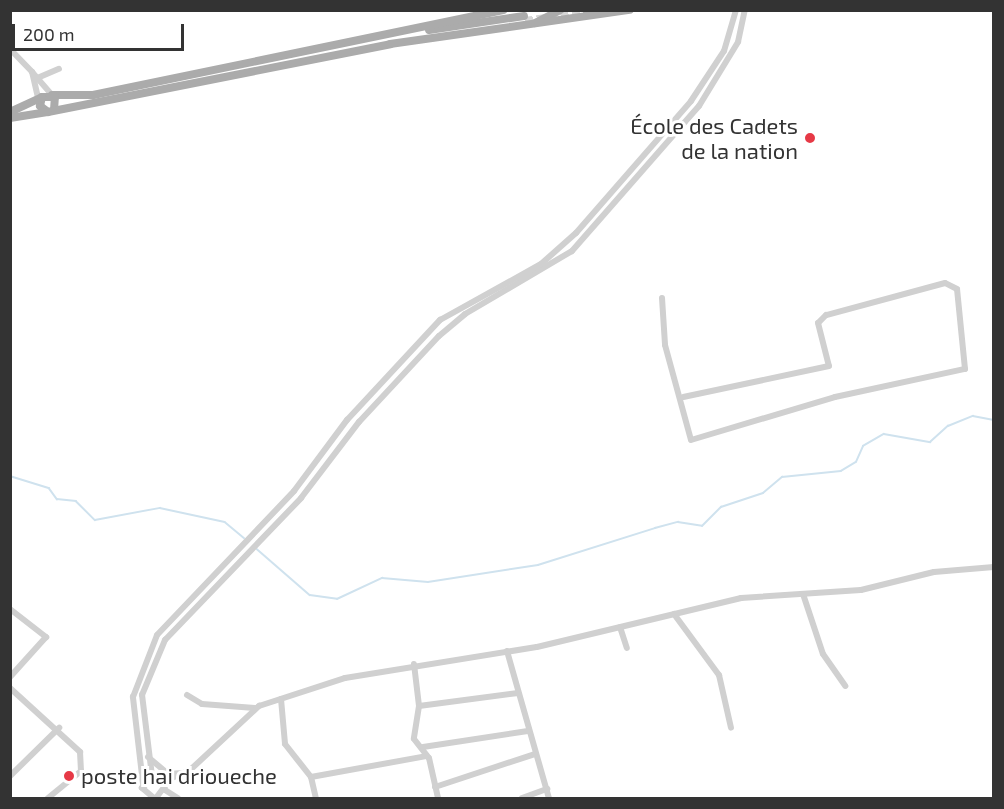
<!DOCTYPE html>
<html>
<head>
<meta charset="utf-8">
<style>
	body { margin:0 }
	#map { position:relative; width:1004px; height:809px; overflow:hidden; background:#fff; font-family:"Exo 2",sans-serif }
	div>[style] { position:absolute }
	.stream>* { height:1.5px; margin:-0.75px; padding:0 0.75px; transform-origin:0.75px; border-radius:0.75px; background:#cfe2ee }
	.major-tunnel>* { height:8px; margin-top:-4px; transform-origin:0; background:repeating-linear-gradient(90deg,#d6d6d6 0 8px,transparent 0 12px) }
	.minor>* { height:6px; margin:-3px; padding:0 3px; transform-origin:3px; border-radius:3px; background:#d0d0d0 }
	.major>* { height:8px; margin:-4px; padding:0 4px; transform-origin:4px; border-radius:4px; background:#ababab }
	.dots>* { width:16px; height:16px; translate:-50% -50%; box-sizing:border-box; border:3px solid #fff; border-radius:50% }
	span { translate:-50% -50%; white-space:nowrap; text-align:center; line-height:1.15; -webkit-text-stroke:6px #fff; paint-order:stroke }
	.poi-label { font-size:22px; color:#333 }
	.right { translate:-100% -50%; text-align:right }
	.left { translate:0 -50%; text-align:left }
	.frame { position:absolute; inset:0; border:12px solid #333; pointer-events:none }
	.scale { position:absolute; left:12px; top:24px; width:172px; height:27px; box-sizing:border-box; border:3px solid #333; border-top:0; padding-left:8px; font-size:18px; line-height:21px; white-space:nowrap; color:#333; -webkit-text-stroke:4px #fff; paint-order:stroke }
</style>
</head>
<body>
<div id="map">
	<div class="stream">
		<i style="left:10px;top:476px;width:41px;rotate:17.1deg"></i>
		<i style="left:49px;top:488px;width:14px;rotate:54deg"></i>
		<i style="left:57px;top:499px;width:19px;rotate:6deg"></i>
		<i style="left:76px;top:501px;width:27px;rotate:45deg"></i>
		<i style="left:95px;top:520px;width:66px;rotate:-10.5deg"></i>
		<i style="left:160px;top:508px;width:66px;rotate:12.2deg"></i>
		<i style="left:225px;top:522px;width:25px;rotate:40deg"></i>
		<i style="left:257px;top:549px;width:70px;rotate:41deg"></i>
		<i style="left:310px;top:595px;width:27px;rotate:8deg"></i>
		<i style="left:337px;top:599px;width:50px;rotate:-25deg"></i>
		<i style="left:382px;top:578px;width:46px;rotate:5deg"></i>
		<i style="left:428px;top:582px;width:111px;rotate:-8.8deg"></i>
		<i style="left:538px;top:565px;width:123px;rotate:-17.5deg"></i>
		<i style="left:655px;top:528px;width:24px;rotate:-15deg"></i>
		<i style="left:678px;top:522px;width:24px;rotate:9deg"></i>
		<i style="left:702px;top:526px;width:27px;rotate:-45deg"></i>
		<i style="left:721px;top:507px;width:44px;rotate:-18.4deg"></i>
		<i style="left:763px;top:493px;width:25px;rotate:-40deg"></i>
		<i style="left:782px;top:477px;width:59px;rotate:-5.8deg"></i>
		<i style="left:841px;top:471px;width:17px;rotate:-31deg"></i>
		<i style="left:856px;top:462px;width:17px;rotate:-66deg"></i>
		<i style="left:863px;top:446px;width:24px;rotate:-30deg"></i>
		<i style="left:884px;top:434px;width:47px;rotate:9.9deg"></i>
		<i style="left:930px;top:442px;width:24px;rotate:-42deg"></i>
		<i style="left:948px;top:426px;width:27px;rotate:-22deg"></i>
		<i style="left:973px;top:416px;width:21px;rotate:11deg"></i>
	</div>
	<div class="major-tunnel">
		<i style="left:525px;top:21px;width:63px;rotate:-8.3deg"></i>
	</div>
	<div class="minor">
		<i style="left:10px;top:49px;width:32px;rotate:46deg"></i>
		<i style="left:35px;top:79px;width:26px;rotate:-23deg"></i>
		<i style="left:39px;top:102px;width:31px;rotate:-103deg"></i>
		<i style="left:32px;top:72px;width:32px;rotate:49deg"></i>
		<i style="left:662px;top:298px;width:47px;rotate:86.3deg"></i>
		<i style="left:665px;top:345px;width:98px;rotate:74.7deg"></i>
		<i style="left:691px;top:440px;width:150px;rotate:-16.6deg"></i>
		<i style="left:835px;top:397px;width:133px;rotate:-12.2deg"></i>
		<i style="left:965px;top:369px;width:80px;rotate:-95.7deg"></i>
		<i style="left:957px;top:289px;width:13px;rotate:-153deg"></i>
		<i style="left:945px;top:283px;width:123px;rotate:164.9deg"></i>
		<i style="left:826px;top:315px;width:11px;rotate:135deg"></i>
		<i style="left:818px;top:323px;width:44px;rotate:75.7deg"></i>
		<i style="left:829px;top:366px;width:149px;rotate:168deg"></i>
		<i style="left:803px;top:594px;width:63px;rotate:71.6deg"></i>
		<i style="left:823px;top:654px;width:39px;rotate:55deg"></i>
		<i style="left:10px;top:609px;width:46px;rotate:37.9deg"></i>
		<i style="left:46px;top:637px;width:54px;rotate:132deg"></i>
		<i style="left:674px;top:614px;width:76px;rotate:53.6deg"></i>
		<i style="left:719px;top:675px;width:54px;rotate:77.2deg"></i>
		<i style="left:620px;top:627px;width:22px;rotate:72deg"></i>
		<i style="left:507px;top:651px;width:153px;rotate:74.1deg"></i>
		<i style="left:414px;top:664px;width:42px;rotate:83.2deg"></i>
		<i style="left:419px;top:706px;width:33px;rotate:99deg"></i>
		<i style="left:414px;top:739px;width:24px;rotate:52deg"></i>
		<i style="left:429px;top:758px;width:41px;rotate:77.3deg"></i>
		<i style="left:10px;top:688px;width:95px;rotate:42.4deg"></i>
		<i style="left:80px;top:752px;width:19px;rotate:87deg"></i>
		<i style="left:81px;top:771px;width:43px;rotate:140.7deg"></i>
		<i style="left:187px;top:695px;width:17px;rotate:31deg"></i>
		<i style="left:202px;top:704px;width:53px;rotate:4.3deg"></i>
		<i style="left:281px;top:699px;width:45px;rotate:84.9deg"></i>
		<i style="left:285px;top:744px;width:42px;rotate:51.8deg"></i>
		<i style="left:311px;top:777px;width:22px;rotate:77deg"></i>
		<i style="left:419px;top:706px;width:100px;rotate:-7.5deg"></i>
		<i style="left:423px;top:747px;width:106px;rotate:-8.7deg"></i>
		<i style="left:148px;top:757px;width:26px;rotate:40deg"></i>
		<i style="left:168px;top:774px;width:14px;rotate:-4deg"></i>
		<i style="left:10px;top:776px;width:69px;rotate:-44.4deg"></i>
		<i style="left:152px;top:776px;width:82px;rotate:-97deg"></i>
		<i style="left:142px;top:695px;width:60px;rotate:-67.3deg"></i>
		<i style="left:165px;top:640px;width:197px;rotate:-46.2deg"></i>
		<i style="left:301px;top:498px;width:96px;rotate:-52.7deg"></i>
		<i style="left:359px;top:422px;width:117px;rotate:-47.1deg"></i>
		<i style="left:439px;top:336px;width:34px;rotate:-40deg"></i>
		<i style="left:465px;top:314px;width:124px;rotate:-30.5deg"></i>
		<i style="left:572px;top:251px;width:193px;rotate:-48.8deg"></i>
		<i style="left:699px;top:106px;width:75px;rotate:-58.6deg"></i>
		<i style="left:738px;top:42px;width:33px;rotate:-78deg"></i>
		<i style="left:311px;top:777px;width:117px;rotate:-10.3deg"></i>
		<i style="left:164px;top:781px;width:27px;rotate:-22deg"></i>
		<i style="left:189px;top:771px;width:96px;rotate:-42.9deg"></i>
		<i style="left:259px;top:706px;width:90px;rotate:-18deg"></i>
		<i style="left:345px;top:678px;width:194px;rotate:-9.2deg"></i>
		<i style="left:537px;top:647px;width:210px;rotate:-13.5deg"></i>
		<i style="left:741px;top:598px;width:120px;rotate:-3.8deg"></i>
		<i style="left:861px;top:590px;width:75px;rotate:-13.9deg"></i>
		<i style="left:934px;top:572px;width:60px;rotate:-4.8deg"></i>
		<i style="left:143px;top:784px;width:88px;rotate:-96.6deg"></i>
		<i style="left:133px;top:697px;width:66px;rotate:-68.8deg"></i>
		<i style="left:157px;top:635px;width:199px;rotate:-46.4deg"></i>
		<i style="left:294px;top:491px;width:89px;rotate:-53.3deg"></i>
		<i style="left:347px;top:420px;width:137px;rotate:-47.1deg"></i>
		<i style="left:440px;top:320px;width:115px;rotate:-29deg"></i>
		<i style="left:541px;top:264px;width:47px;rotate:-41.5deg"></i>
		<i style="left:576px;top:233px;width:175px;rotate:-48.9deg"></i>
		<i style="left:691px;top:101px;width:60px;rotate:-56.6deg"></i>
		<i style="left:724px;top:51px;width:43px;rotate:-73.7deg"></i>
		<i style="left:435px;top:787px;width:105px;rotate:-18.3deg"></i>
		<i style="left:165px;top:790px;width:15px;rotate:32deg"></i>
		<i style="left:154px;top:798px;width:16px;rotate:-140deg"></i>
		<i style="left:142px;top:788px;width:18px;rotate:-43deg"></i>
		<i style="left:155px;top:776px;width:14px;rotate:45deg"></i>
		<i style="left:165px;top:786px;width:15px;rotate:127deg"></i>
		<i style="left:522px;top:798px;width:27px;rotate:-20deg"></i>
	</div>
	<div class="major">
		<i style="left:587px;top:12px;width:10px;rotate:-11deg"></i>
		<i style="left:535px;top:23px;width:28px;rotate:-27deg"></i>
		<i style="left:429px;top:30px;width:96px;rotate:-8.4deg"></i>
		<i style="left:52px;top:95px;width:41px"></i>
		<i style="left:93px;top:95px;width:419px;rotate:-11.7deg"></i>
		<i style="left:54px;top:110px;width:13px;rotate:-86deg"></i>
		<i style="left:55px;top:97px;width:13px;rotate:180deg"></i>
		<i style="left:42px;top:97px;width:9px;rotate:103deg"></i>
		<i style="left:40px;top:106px;width:10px;rotate:37deg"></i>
		<i style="left:48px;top:112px;width:349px;rotate:-11.2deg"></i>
		<i style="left:390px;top:44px;width:242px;rotate:-8.1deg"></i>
		<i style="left:10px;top:112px;width:33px;rotate:-25deg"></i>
		<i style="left:10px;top:118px;width:38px;rotate:-9deg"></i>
	</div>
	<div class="dots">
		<i style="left:810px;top:138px;background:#e63946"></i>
		<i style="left:69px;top:776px;background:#e63946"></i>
	</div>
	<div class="poi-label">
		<span class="right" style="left:798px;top:138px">École des Cadets<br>de la nation</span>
		<span class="left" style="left:81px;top:776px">poste hai drioueche</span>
	</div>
	<div class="frame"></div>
	<div class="scale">200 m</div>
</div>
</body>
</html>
